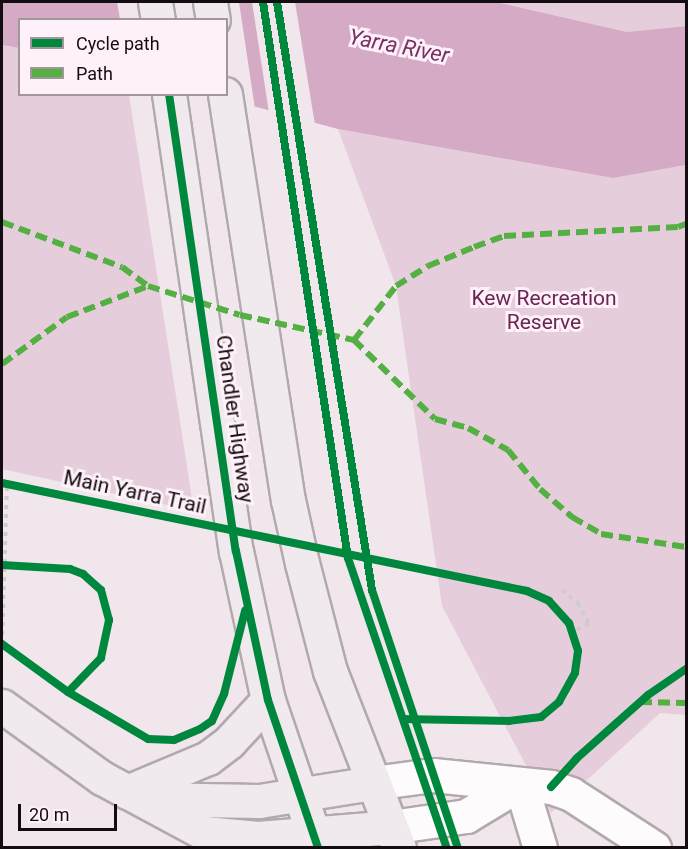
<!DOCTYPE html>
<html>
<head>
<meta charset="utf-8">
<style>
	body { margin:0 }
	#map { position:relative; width:688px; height:849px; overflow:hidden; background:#f1e6ec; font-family:Roboto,sans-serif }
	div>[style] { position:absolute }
	.green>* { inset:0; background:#e5cddb }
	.water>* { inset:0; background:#d5aac4 }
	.pier>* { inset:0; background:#f1e6ec }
	.path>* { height:4px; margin-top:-2px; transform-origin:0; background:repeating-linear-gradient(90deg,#cfcccd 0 4.5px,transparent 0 9px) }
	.roads { filter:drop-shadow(2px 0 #b1a9ad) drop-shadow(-2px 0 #b1a9ad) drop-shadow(0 2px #b1a9ad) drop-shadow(0 -2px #b1a9ad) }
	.minor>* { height:33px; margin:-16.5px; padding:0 16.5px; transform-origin:16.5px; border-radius:16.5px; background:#fdfbfc }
	.major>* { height:33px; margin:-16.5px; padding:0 16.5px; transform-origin:16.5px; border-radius:16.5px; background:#f0eaee }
	.quiet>* { height:6px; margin-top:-3px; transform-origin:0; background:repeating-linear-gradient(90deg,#55b044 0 12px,transparent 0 18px) }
	.cycleway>* { height:8px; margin:-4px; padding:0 4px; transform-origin:4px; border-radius:4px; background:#00873e }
	span { translate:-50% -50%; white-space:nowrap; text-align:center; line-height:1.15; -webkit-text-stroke:6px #fef1f9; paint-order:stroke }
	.park-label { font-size:21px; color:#692553 }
	.street-label { font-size:21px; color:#130d11 }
	.water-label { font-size:22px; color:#773260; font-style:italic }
	.frame { position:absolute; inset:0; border:3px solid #130d11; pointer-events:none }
	.legend { position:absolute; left:18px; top:18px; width:210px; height:78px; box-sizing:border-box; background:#fef1f9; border:2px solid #a0969c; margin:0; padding:8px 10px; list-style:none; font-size:18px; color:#130d11 }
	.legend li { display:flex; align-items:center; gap:12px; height:30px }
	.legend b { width:30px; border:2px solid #a0969c }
	.scale { position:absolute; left:18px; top:804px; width:99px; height:27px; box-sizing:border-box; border:3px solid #130d11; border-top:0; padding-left:8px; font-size:18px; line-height:21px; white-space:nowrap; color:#130d11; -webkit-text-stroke:4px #fef1f9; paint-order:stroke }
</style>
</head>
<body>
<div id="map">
	<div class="green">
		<i style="clip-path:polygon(496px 2px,686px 2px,686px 26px,627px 32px)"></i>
		<i style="clip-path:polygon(2px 45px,19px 48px,20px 94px,129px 95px,194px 511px,2px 469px)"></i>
		<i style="clip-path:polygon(338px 129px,613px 178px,686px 165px,686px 715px,660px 713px,551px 813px,442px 606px,396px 286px)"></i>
	</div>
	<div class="water">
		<i style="clip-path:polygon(2px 2px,496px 2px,627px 32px,686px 26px,686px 165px,613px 178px,338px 129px,212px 95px,226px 94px,226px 20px,20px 20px,19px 48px,2px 45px)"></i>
	</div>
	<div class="pier">
		<i style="clip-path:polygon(117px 2px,239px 2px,255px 109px,212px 97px,226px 94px,226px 20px,120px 19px)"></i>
		<i style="clip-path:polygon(252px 2px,295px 2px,315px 125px,269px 113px)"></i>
	</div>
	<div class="path">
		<i style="left:562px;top:590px;width:21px;rotate:39deg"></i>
		<i style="left:578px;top:603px;width:24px;rotate:62deg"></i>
		<i style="left:589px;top:624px;width:17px;rotate:156deg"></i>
		<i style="left:2px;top:644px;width:160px;rotate:-88.2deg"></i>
	</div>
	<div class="roads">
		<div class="minor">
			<i style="left:373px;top:783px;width:61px;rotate:-7.6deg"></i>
			<i style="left:433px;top:775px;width:119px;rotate:5.8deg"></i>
			<i style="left:551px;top:787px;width:21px;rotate:19deg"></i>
			<i style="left:571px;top:794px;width:99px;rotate:33deg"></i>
			<i style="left:521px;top:785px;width:66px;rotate:73.2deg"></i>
			<i style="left:391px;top:827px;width:76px;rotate:-8.3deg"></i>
			<i style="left:466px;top:816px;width:58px;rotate:-31deg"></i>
		</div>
		<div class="major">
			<i style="left:155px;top:2px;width:18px;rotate:81deg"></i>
			<i style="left:210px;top:2px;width:18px;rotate:81deg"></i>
			<i style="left:169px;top:94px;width:462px;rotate:81.7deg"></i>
			<i style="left:236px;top:551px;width:152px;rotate:77.9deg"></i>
			<i style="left:268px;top:700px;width:156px;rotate:71.3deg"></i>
			<i style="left:225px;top:94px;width:411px;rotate:81.2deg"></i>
			<i style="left:288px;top:500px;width:65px;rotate:77.5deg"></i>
			<i style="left:302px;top:563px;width:112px;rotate:75.5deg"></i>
			<i style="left:330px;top:671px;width:190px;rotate:68.7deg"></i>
			<i style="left:2px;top:706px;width:123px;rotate:35.8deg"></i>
			<i style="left:102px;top:778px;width:116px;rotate:28.3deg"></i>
			<i style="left:204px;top:833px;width:54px;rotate:5.3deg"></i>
			<i style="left:258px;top:838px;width:133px;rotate:-4.7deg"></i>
			<i style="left:127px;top:792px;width:88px;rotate:-22.8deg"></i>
			<i style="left:208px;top:758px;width:26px;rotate:-37deg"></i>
			<i style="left:229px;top:742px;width:57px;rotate:-47.1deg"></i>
			<i style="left:143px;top:799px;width:116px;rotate:1deg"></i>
			<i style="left:259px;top:801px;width:115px;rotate:-9deg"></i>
		</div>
	</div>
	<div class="quiet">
		<i style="left:2px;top:222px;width:128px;rotate:20.6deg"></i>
		<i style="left:122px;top:267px;width:32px;rotate:36deg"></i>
		<i style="left:148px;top:286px;width:96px;rotate:17.5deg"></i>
		<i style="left:240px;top:315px;width:117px;rotate:12.4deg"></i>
		<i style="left:354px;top:340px;width:113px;rotate:44.3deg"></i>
		<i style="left:435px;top:419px;width:34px;rotate:15deg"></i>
		<i style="left:468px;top:428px;width:46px;rotate:28.8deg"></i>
		<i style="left:508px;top:450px;width:50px;rotate:50.6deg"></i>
		<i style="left:540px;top:489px;width:43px;rotate:41.2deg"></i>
		<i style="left:572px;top:517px;width:34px;rotate:30deg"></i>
		<i style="left:601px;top:534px;width:86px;rotate:8.7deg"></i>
		<i style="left:354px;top:340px;width:68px;rotate:-52.1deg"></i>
		<i style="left:396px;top:286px;width:38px;rotate:-32deg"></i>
		<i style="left:428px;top:266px;width:50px;rotate:-22.4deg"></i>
		<i style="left:474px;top:247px;width:32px;rotate:-20deg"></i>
		<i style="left:504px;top:236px;width:174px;rotate:-3deg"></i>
		<i style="left:678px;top:227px;width:9px;rotate:-21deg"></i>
		<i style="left:2px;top:364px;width:80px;rotate:-35.9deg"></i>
		<i style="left:67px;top:317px;width:87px;rotate:-20.9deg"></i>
		<i style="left:640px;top:702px;width:46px;rotate:1.2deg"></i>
	</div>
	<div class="cycleway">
		<i style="left:263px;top:2px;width:562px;rotate:81.31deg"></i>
		<i style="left:348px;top:558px;width:306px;rotate:71.2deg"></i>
		<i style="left:277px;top:2px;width:596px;rotate:80.82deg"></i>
		<i style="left:372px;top:590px;width:272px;rotate:71.6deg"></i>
		<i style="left:169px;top:94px;width:462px;rotate:81.7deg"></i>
		<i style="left:236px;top:551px;width:152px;rotate:77.9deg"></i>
		<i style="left:268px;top:700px;width:156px;rotate:71.3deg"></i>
		<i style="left:2px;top:483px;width:536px;rotate:11.62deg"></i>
		<i style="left:527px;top:591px;width:24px;rotate:24deg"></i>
		<i style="left:549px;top:601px;width:30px;rotate:48deg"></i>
		<i style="left:569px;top:623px;width:29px;rotate:72deg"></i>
		<i style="left:578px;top:651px;width:22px;rotate:98deg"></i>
		<i style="left:575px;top:673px;width:33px;rotate:119deg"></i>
		<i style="left:559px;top:702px;width:23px;rotate:140deg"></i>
		<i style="left:541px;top:717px;width:32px;rotate:173deg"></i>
		<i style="left:509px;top:721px;width:105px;rotate:-178.9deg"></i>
		<i style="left:2px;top:565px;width:68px;rotate:3.4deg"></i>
		<i style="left:70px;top:569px;width:14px;rotate:21deg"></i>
		<i style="left:83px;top:574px;width:24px;rotate:42deg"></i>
		<i style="left:101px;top:590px;width:31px;rotate:75deg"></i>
		<i style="left:109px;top:620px;width:39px;rotate:102deg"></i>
		<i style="left:101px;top:658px;width:47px;rotate:134.1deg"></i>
		<i style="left:68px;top:692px;width:82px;rotate:-144deg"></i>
		<i style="left:68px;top:692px;width:93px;rotate:30.4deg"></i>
		<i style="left:148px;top:739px;width:26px;rotate:2deg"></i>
		<i style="left:174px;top:740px;width:28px;rotate:-23deg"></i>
		<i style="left:200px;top:729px;width:14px;rotate:-34deg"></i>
		<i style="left:212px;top:721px;width:30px;rotate:-66deg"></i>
		<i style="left:224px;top:694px;width:86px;rotate:-75.8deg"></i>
		<i style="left:551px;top:787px;width:39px;rotate:-48deg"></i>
		<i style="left:577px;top:758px;width:95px;rotate:-41.6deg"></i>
		<i style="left:648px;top:695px;width:46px;rotate:-34.4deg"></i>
	</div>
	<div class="park-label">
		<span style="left:544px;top:310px">Kew Recreation<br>Reserve</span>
	</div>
	<div class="street-label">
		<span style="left:235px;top:419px;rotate:82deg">Chandler Highway</span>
		<span style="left:135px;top:492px;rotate:12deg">Main Yarra Trail</span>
	</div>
	<div class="water-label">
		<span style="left:399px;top:46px;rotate:11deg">Yarra River</span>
	</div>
	<div class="frame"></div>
	<ul class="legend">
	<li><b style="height:8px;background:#00873e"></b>Cycle path</li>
	<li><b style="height:8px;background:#55b044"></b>Path</li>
	</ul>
	<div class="scale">20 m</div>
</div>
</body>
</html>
